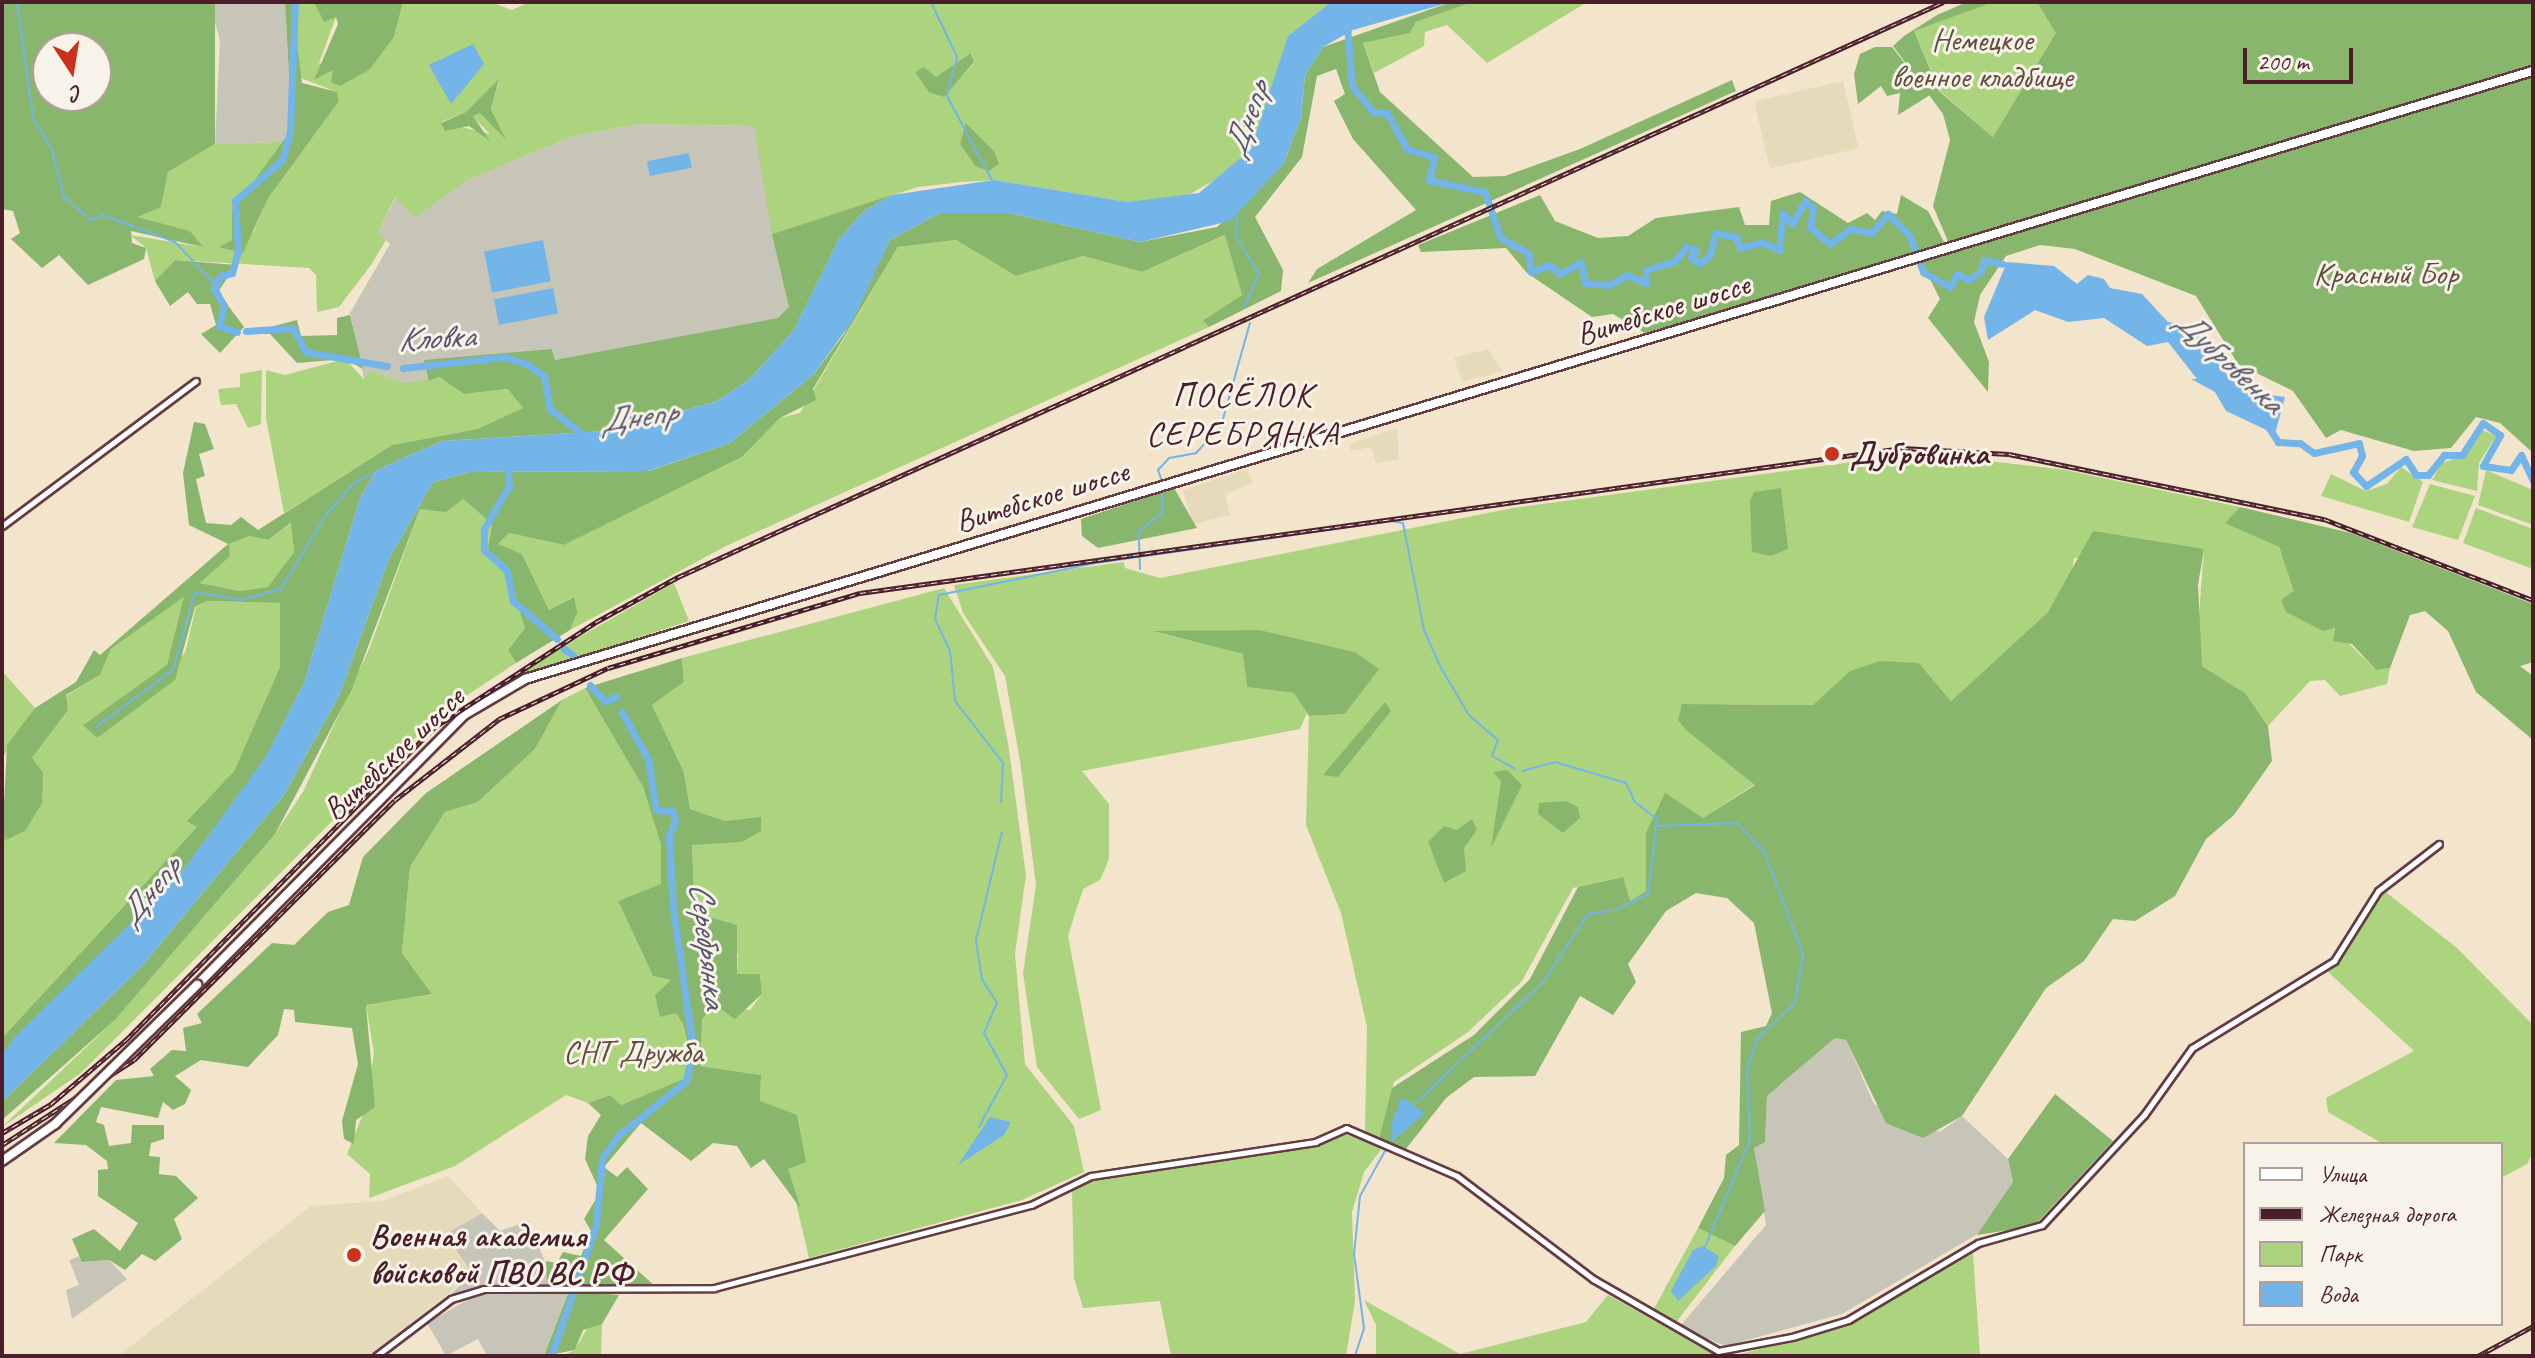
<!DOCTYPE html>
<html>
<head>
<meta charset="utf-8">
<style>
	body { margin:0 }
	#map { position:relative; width:2535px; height:1358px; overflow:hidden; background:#f3e4cc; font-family:Caveat,sans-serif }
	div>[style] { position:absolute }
	.built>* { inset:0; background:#e5dbba; transform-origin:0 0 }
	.industrial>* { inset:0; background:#c7c5b8 }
	.green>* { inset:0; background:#acd47e }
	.forest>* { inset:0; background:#89b66d }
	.water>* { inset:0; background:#73b5e8; transform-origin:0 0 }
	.stream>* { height:2px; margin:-1px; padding:0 1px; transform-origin:1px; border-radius:1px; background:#73b5e8 }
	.river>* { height:7px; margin:-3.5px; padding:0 3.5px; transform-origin:3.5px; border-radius:3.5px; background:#73b5e8 }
	.roads { filter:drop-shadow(2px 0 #633d43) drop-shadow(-2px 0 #633d43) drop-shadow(0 2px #633d43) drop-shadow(0 -2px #633d43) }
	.minor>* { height:5px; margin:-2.5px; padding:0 2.5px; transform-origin:2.5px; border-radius:2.5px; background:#fff }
	.major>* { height:8px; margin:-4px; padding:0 4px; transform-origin:4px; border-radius:4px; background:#fff }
	.rail>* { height:5px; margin-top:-2.5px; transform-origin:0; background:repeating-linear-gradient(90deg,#f7f3e8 0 6px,#4a1f2b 0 12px); box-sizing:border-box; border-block:2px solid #4a1f2b }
	.bridges { filter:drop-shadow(2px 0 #633d43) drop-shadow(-2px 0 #633d43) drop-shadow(0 2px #633d43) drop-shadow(0 -2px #633d43) }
	.major-bridge>* { height:8px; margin:-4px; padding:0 4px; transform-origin:4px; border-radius:4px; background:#fff }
	.dots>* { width:22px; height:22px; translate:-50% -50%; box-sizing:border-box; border:4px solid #f7f3e8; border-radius:50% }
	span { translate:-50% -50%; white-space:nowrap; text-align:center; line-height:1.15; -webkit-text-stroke:6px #f7f3e8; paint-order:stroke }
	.park-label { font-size:32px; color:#624c40 }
	.street-label { font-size:32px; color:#4a1f2b }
	.poi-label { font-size:32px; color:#4a1f2b; font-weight:700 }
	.left { translate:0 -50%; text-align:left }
	.water-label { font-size:34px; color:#58546d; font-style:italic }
	.neighbourhood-label { font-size:34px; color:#4a1f2b; letter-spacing:2px }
	.frame { position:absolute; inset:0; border:4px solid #4a1f2b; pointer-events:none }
	.legend { position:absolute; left:2243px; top:1142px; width:260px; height:184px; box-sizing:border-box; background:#f7f3e8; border:2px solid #b29e9c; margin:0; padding:10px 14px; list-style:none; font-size:24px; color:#4a1f2b }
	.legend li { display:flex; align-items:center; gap:16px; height:40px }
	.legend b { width:40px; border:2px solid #b29e9c }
	.north { position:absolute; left:32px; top:32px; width:80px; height:80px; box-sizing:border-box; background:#f7f3e8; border:2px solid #b29e9c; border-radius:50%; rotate:168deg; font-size:22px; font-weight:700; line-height:32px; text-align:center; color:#4a1f2b }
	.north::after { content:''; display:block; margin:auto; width:28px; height:36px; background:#c8321e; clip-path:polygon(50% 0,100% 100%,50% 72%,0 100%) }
	.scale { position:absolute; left:2243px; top:48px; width:110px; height:36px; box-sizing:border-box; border:4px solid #4a1f2b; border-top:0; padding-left:10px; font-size:24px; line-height:28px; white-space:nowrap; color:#4a1f2b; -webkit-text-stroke:6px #f7f3e8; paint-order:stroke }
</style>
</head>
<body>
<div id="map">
	<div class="built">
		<i style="left:1843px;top:81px;width:69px;height:91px;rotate:77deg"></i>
		<i style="clip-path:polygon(1488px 349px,1503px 371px,1462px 382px,1454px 358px)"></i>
		<i style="clip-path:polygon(1397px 428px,1399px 459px,1376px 464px,1371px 447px,1351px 451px,1350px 444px)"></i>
		<i style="clip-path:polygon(1247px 469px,1253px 483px,1225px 494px,1230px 515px,1193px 524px,1183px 490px)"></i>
		<i style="clip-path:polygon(448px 1176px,482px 1213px,447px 1235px,472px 1275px,369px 1356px,118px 1356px,311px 1206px,382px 1201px)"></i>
	</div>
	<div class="industrial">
		<i style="clip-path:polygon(210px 2px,285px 2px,292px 129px,284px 142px,215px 144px,220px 41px)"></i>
		<i style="clip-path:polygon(640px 124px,754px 126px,789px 307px,779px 318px,632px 350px,555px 360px,552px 349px,431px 364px,429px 381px,405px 383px,370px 372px,364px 379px,350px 313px,390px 244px,378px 233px,396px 196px,416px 217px,466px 181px,573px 136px)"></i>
		<i style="clip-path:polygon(1835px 1038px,1846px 1040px,1874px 1104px,1940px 1132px,1962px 1116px,2008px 1159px,2013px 1182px,1981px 1232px,1842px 1314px,1725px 1346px,1689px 1331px,1681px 1325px,1766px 1225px,1754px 1148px,1765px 1141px,1767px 1096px)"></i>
		<i style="clip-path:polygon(482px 1213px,500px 1231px,529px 1221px,550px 1275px,547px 1285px,449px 1296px,472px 1274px,446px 1234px)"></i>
		<i style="clip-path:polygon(80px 1256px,83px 1262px,109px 1260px,127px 1279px,72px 1319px,66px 1290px,79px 1285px,69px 1260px)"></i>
		<i style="clip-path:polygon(569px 1291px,544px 1356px,487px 1356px,478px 1339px,446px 1356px,427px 1323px,478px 1294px)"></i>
	</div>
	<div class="green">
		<i style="clip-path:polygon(evenodd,292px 2px,314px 2px,336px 17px,319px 63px,334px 69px,394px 37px,403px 2px,490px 2px,512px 10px,529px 2px,1331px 2px,1288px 36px,1261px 131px,1238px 167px,1183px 198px,1128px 202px,994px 180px,962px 182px,918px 187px,772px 234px,754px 126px,640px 124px,573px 136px,466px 181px,415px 218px,395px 197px,378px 233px,386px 240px,371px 265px,339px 307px,317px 312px,316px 275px,309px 268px,175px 260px,155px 281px,146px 248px,130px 235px,202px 247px,190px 231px,134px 217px,161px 207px,168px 172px,215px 144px,284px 142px,232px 211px,232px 240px,220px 247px,253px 233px,268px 197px,339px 101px,337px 92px,298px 77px,292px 2px,972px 53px,974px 63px,943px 97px,924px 67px,936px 78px,972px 53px,292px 2px,499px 81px,491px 109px,505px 139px,480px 112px,472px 116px,490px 134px,441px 122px,466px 112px,499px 81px,292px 2px,967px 124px,994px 151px,975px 166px,960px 144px,967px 124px)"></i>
		<i style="clip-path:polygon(1473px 2px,1587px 2px,1487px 63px,1447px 25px,1425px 32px,1424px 46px,1374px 73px,1363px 43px,1410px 33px,1416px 22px)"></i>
		<i style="clip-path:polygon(1994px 2px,2037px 2px,2057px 32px,1993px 137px,1939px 90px,1914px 31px)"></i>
		<i style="clip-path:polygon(1226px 235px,1242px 295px,1204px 319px,1209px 327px,726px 546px,570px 630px,573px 597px,549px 610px,522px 554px,497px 545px,509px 533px,564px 545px,742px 457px,780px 418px,800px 413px,898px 247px,956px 240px,1016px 276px,1083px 256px,1142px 272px)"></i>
		<i style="clip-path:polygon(345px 359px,364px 379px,370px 371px,405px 383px,439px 377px,464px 394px,509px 389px,523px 408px,477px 429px,392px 445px,284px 513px,266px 418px,266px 370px,285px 375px)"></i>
		<i style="clip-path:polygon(262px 370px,261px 424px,248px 428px,236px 404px,221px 405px,218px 389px,240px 387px,240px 374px)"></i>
		<i style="clip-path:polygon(2478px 428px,2496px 436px,2479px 463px,2477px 491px,2432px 480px,2442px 463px,2464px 455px)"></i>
		<i style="clip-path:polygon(1919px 453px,2066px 470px,2240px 507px,2226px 523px,2278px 545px,2295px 591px,2376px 670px,2390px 668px,2387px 684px,2340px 696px,2325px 680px,2310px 681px,2268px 726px,2245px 693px,2202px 666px,2197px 640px,2204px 549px,2074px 558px,2070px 583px,2048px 612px,1951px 701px,1919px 663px,1813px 705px,1683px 704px,1687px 731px,1755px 784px,1703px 818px,1654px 825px,1646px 833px,1646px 891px,1630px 902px,1622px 877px,1573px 888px,1522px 981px,1468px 1032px,1394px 1082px,1379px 1139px,1365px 1132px,1367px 1027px,1341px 913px,1306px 825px,1309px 716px,1345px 714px,1378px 669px,1355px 652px,1260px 630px,1156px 632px,1244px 654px,1247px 687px,1295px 693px,1307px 713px,1300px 729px,1082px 771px,1109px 804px,1109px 859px,1100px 880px,1083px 889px,1068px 936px,1101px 1110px,1079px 1119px,1037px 1067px,1023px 973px,1036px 885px,1020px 761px,1005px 676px,963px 613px,954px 585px,1124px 562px,1125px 568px,1160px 578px,1513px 508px)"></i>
		<i style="clip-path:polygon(2401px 467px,2423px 482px,2409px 522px,2321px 496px,2331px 474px,2366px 491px,2387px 484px)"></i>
		<i style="clip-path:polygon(2486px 470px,2533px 490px,2533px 525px,2478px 505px)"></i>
		<i style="clip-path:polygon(2430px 484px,2475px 496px,2458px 540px,2412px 527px)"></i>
		<i style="clip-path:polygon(463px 499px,492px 524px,488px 556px,506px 565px,513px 581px,525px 628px,508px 650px,516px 663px,439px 714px,81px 1073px,2px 1127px,115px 1020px,275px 834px,303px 792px,370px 647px,420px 509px)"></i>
		<i style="clip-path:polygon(2476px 508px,2533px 529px,2533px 569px,2463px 543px)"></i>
		<i style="clip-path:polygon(292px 523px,294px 552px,269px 587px,240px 591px,200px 583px,229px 544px,249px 536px,268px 540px)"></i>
		<i style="clip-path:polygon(674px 583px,689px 621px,509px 680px,588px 632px)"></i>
		<i style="clip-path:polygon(944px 588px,993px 667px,1008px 743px,1026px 875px,1015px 954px,1025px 1064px,1074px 1126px,1084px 1172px,1022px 1200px,809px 1258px,788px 1169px,760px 1101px,761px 1075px,700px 1066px,701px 1020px,715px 1005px,750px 1010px,762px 994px,760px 974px,737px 974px,738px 954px,695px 913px,692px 844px,742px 842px,761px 818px,725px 821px,690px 809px,684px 772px,652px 705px,684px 682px,682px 658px)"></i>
		<i style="clip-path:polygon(185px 596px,167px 666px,84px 724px,97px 738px,185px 653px,196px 607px,207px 601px,280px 603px,280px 667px,234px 771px,188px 820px,197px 827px,2px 1038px,2px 842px,25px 831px,32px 758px,68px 710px,66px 696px,100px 675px,111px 649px)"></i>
		<i style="clip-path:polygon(2px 671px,35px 708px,2px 758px)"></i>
		<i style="clip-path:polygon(585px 688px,643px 787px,661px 845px,662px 884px,618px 901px,653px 976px,672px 980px,689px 1048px,684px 1080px,621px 1105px,609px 1095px,588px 1103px,566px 1095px,455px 1166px,369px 1198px,370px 1174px,347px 1154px,365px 1109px,374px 1053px,366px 1005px,432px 994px,402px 953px,410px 867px,445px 812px,478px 802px,535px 749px,562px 700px)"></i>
		<i style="clip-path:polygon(2383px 890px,2457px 948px,2533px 1025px,2533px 1152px,2527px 1164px,2501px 1178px,2501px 1144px,2383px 1144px,2328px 1112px,2326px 1098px,2414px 1051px,2327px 971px)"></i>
		<i style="clip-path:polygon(1341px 1133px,1383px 1147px,1364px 1172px,1352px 1212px,1355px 1301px,1346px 1356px,1171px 1356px,1160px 1301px,1083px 1308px,1074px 1278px,1072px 1191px,1088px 1180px,1309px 1146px)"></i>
		<i style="clip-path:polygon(1698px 1228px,1735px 1246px,1674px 1325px,1651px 1314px)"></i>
		<i style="clip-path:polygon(1973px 1253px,1980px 1356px,1733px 1356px,1840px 1328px)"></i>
		<i style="clip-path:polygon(1608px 1295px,1717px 1356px,1376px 1356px,1376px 1325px,1364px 1300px,1460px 1354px,1586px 1322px)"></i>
		<i style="clip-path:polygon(590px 1323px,602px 1324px,601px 1356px,562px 1356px,575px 1350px)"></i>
	</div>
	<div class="forest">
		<i style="clip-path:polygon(evenodd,2px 2px,215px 4px,215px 144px,168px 172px,161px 207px,137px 217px,190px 231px,203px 247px,131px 231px,132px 243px,146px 248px,144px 259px,88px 285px,59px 255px,42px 268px,11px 239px,20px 233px,13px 211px,2px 209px,2px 2px,48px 48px,96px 48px,96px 96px,48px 96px,48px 48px)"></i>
		<i style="clip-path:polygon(285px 2px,292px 2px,302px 83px,337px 92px,339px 101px,268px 198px,243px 253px,219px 247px,232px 240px,232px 211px,292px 129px)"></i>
		<i style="clip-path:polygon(314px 2px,403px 2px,394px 37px,369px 70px,340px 86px,331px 82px,333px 70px,314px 80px,338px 24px,336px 17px,324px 22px)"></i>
		<i style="clip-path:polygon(1451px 2px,1473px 2px,1416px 22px,1410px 33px,1363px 43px,1380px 92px,1473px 177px,1505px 176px,1580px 149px,1732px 80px,1736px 91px,1308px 283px,1317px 269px,1416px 210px,1353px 139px,1334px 101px,1345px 94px,1336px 69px,1317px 76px,1302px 157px,1255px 217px,1283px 270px,1281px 291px,1209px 327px,1203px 320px,1242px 295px,1225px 235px,1142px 272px,1083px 256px,1016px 276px,956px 240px,898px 247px,813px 389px,816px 400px,780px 418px,742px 457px,564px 545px,509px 533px,498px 544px,522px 554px,549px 610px,574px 597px,577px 612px,570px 630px,516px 663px,508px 650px,525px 628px,506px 566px,487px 556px,492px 524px,463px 499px,446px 512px,420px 509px,352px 689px,275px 834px,115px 1020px,2px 1120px,2px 1102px,142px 966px,284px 795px,339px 696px,389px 559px,433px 482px,470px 472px,649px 471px,730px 443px,814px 374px,844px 334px,890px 240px,940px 213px,1009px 213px,1140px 242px,1217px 227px,1283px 165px,1301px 118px,1305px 75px,1323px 47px)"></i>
		<i style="clip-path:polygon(1967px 2px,1994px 2px,1914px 31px,1939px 91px,1993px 137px,2056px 33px,2037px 2px,2533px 2px,2533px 65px,1950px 246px,1933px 206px,1950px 140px,1943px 114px,1893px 46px,1904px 36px,1937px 15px)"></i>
		<i style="clip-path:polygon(1875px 47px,1892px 47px,1930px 95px,1898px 115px,1900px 93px,1887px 96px,1881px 86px,1858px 104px,1854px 74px,1860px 54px)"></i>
		<i style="clip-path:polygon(971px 53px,974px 62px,944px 97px,929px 92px,915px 72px,924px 67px,936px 77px)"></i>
		<i style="clip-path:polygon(2533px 74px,2533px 453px,2500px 423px,2476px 417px,2451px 448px,2414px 451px,2341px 430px,2326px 438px,2293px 391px,2238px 364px,2196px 296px,2075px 249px,2040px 245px,2006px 256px,1980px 295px,1974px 322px,1989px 362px,1988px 392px,1928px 318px,1940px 299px,1921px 261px)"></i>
		<i style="clip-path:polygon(499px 79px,491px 109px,506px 140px,480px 113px,473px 116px,490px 141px,469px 126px,445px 131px,441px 123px,466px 112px)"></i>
		<i style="clip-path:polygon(966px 123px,994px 151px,999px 164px,989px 171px,975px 166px,960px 144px)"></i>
		<i style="clip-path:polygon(1800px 192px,1848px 223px,1867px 213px,1875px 220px,1882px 211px,1897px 214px,1901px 195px,1928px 211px,1945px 244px,1645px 333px,1613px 314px,1592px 317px,1527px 273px,1506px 248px,1421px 252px,1418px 245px,1540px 195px,1555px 221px,1598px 238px,1628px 236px,1656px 218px,1739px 207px,1745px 225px,1769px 225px,1771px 201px)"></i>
		<i style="clip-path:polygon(evenodd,892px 195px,864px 211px,839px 239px,794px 330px,750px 379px,715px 402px,607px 431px,442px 441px,377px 470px,360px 498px,304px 683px,265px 759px,181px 873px,2px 1055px,2px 1038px,197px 827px,187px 821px,234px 771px,280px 667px,280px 603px,207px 601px,195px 607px,175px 680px,97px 738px,83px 725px,167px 665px,184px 597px,111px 649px,100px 675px,66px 695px,68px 710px,32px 758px,43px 773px,42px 803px,25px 831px,2px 842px,7px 745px,35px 708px,76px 682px,94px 650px,100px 655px,228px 544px,189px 525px,183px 473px,194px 422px,205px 424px,214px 449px,199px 454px,205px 476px,196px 479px,206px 523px,231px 525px,241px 517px,258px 530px,392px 445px,477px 429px,523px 408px,508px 389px,464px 394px,439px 377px,429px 381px,424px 360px,552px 349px,555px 360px,778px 318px,789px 307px,772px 234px,892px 195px,291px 523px,294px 552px,268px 587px,240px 591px,200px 583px,230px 556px,229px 544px,249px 536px,268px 540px,291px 523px)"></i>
		<i style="clip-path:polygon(175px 260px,236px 265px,218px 292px,244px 327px,220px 353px,201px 334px,216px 325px,210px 304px,197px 304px,188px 292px,170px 306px,155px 281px)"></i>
		<i style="clip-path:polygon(350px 315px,363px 369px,345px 359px,297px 363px,270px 334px,244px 334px,297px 320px,301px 336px,337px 335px,337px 318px)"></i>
		<i style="clip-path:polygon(1174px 488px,1197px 528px,1098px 548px,1082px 536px,1081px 519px)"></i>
		<i style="clip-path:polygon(1781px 488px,1788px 549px,1771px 556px,1752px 552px,1750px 501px,1754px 492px)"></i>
		<i style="clip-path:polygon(2240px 507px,2351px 533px,2533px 604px,2533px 662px,2520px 666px,2533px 676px,2533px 740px,2476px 692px,2448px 631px,2425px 611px,2410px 615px,2390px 668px,2376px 670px,2352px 644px,2333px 641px,2335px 628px,2323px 631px,2286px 612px,2281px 600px,2294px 591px,2279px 547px,2225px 523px)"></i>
		<i style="clip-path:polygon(2093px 531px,2204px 549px,2198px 585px,2202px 666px,2245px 693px,2268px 726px,2272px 761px,2234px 815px,2206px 839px,2175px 896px,2135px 921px,2113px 919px,2084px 961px,2046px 988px,1962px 1116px,1923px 1138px,1886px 1123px,1846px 1040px,1835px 1038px,1767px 1096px,1765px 1142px,1754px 1148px,1765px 1211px,1735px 1246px,1698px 1228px,1724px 1178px,1726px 1155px,1739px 1145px,1741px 1032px,1766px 1026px,1772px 1013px,1754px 923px,1727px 898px,1696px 893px,1666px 911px,1628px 964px,1636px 982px,1613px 1015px,1580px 996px,1535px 1076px,1474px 1077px,1446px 1098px,1405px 1150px,1379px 1139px,1392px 1088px,1474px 1035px,1530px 979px,1578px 887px,1623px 877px,1630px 901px,1646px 891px,1646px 833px,1665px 793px,1703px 818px,1755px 785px,1687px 731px,1678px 720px,1682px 704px,1813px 705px,1850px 671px,1880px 661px,1919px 663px,1951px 701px,2048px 612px)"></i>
		<i style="clip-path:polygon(1260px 630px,1355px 652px,1379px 669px,1345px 714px,1309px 716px,1294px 693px,1247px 687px,1243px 654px,1153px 631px)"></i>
		<i style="clip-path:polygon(682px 658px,684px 682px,652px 705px,684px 772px,690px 809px,725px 821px,761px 817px,761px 831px,742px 842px,692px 845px,695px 913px,737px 925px,737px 974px,760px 974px,762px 994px,735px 1019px,715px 1005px,702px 1019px,700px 1066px,761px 1075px,760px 1101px,797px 1115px,806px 1162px,788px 1169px,801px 1209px,764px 1159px,751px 1168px,737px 1146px,713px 1143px,691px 1161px,641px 1123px,604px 1167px,617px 1177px,627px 1167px,648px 1189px,604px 1240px,657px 1288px,547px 1285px,546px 1261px,557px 1263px,563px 1252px,581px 1256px,591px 1231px,584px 1219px,600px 1192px,585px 1159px,588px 1136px,601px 1115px,588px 1103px,610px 1095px,621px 1105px,684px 1079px,689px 1048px,683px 1024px,676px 1013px,660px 1017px,655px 995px,671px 980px,653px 976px,618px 901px,661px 884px,661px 845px,643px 787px,585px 688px)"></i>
		<i style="clip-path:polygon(562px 700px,535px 749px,478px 802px,445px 812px,410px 867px,402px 953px,432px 994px,366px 1005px,375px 1107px,356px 1120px,354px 1144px,344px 1139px,342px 1121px,358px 1064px,352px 1028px,295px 1022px,294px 1010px,284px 1009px,278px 1035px,248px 1067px,201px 1060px,175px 1076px,191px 1090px,185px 1104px,173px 1110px,163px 1102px,158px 1118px,101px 1107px,96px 1122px,104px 1125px,109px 1146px,131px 1143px,132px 1125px,164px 1125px,164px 1139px,151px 1143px,149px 1156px,160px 1157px,159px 1174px,176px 1176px,198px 1198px,174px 1219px,182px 1239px,155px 1261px,142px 1254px,125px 1270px,109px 1260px,82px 1262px,72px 1239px,94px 1229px,120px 1251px,138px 1223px,98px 1196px,98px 1170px,108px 1169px,107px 1161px,86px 1145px,54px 1143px,116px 1080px,154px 1076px,150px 1069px,172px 1050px,186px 1051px,183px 1028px,202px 1023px,197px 1014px,272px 943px,294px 945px,328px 912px,349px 905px,363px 857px,426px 793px)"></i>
		<i style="clip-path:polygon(1385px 702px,1391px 711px,1338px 777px,1323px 775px)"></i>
		<i style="clip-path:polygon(1507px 770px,1522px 785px,1491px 848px,1501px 781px,1493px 772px)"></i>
		<i style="clip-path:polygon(1566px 801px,1578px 807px,1580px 818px,1563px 833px,1538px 814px,1539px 803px)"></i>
		<i style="clip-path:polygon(1472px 819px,1477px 830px,1464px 848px,1466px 871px,1444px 883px,1428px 842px,1444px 826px,1457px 830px)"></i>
		<i style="clip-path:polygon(2055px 1094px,2113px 1141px,2034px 1226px,1977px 1235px,2013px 1182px,2008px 1159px)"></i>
		<i style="clip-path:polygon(569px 1291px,619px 1295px,602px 1324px,583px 1330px,575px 1350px,544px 1356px)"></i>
	</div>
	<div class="water">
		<i style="clip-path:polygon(1331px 2px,1451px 2px,1353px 30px,1323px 47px,1305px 75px,1301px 118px,1283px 165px,1230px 221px,1140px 242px,1009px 213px,940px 213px,890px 240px,853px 320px,814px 374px,730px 443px,648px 471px,470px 472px,433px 482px,389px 559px,339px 696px,284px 795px,142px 966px,2px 1102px,2px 1055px,15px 1037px,181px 873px,265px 758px,304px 683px,360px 498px,377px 470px,442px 441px,607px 431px,715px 402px,750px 379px,794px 330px,839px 239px,864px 211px,892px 195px,994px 180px,1128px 202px,1199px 193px,1251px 149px,1288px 36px)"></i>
		<i style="clip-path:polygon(473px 44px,484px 64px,451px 104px,429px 65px)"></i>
		<i style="left:689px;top:153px;width:15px;height:43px;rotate:79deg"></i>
		<i style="left:543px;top:240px;width:42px;height:60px;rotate:79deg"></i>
		<i style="clip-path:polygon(2007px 262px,2054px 266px,2077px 284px,2088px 275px,2104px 279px,2110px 288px,2142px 294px,2168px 322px,2194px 325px,2230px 379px,2248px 392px,2285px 397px,2275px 434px,2226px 411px,2215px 392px,2191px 379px,2197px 379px,2168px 342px,2147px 346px,2104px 318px,2068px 322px,2035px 310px,1988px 340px,1984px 317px)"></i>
		<i style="left:553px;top:288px;width:26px;height:60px;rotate:79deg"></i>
		<i style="clip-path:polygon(1402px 1097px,1425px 1113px,1392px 1142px,1392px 1122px)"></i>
		<i style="clip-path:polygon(990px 1117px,1011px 1122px,1004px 1135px,958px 1165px)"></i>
		<i style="clip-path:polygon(1702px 1246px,1719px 1256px,1716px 1266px,1678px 1301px,1671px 1291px,1693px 1250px)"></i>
	</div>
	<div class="stream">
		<i style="left:17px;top:2px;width:117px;rotate:82.1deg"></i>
		<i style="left:33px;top:118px;width:37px;rotate:59deg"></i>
		<i style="left:52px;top:150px;width:49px;rotate:75.7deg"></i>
		<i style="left:64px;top:197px;width:35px;rotate:41deg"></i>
		<i style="left:90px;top:220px;width:14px;rotate:-21deg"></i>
		<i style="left:103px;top:215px;width:77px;rotate:20.6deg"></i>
		<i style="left:175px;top:242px;width:59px;rotate:46.4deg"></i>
		<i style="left:931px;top:2px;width:61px;rotate:64.7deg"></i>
		<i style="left:957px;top:57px;width:40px;rotate:104.4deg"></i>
		<i style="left:947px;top:96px;width:98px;rotate:61.9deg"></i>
		<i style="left:1237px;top:215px;width:22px;rotate:93deg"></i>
		<i style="left:1236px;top:237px;width:44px;rotate:58.1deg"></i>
		<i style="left:1259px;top:274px;width:37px;rotate:114deg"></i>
		<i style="left:1162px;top:482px;width:13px;rotate:-108deg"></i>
		<i style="left:1158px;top:470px;width:16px;rotate:-47deg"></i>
		<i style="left:1169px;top:458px;width:27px;rotate:-10deg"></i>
		<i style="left:1196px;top:453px;width:37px;rotate:-47deg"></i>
		<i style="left:1221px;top:426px;width:107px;rotate:-74.3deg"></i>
		<i style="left:1140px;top:569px;width:38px;rotate:-92deg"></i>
		<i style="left:1139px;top:531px;width:29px;rotate:-38deg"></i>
		<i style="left:1162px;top:513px;width:25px;rotate:-88deg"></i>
		<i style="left:96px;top:727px;width:96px;rotate:-36.5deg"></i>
		<i style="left:173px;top:670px;width:81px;rotate:-74.2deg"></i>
		<i style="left:195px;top:592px;width:48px;rotate:9.7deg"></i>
		<i style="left:242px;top:600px;width:41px;rotate:-15.8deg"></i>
		<i style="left:281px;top:589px;width:85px;rotate:-58.9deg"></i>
		<i style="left:325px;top:516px;width:45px;rotate:-48.6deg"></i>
		<i style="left:355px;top:482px;width:21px;rotate:-25deg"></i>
		<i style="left:1522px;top:771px;width:34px;rotate:-15deg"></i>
		<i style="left:1555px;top:762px;width:74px;rotate:16.5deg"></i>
		<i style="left:1626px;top:783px;width:21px;rotate:65deg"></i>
		<i style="left:1635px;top:802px;width:28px;rotate:38deg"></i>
		<i style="left:1657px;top:819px;width:76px;rotate:96.8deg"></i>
		<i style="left:1648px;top:894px;width:37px;rotate:154deg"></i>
		<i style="left:1001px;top:802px;width:39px;rotate:-87deg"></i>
		<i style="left:1003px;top:763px;width:78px;rotate:-127.7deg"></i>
		<i style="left:955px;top:701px;width:50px;rotate:-95.7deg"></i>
		<i style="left:950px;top:651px;width:35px;rotate:-115deg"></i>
		<i style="left:935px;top:619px;width:24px;rotate:-81deg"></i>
		<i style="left:939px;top:595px;width:160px;rotate:-11.5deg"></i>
		<i style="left:1096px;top:563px;width:299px;rotate:-8.1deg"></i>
		<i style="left:1392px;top:521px;width:11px;rotate:10deg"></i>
		<i style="left:1403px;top:523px;width:109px;rotate:78.9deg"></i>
		<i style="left:1424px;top:630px;width:42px;rotate:65.9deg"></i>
		<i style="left:1441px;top:668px;width:55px;rotate:59.2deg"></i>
		<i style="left:1469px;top:715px;width:38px;rotate:41deg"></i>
		<i style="left:1498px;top:740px;width:17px;rotate:111deg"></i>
		<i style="left:1492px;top:756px;width:26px;rotate:29deg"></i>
		<i style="left:1658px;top:826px;width:79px;rotate:-2.2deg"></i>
		<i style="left:1737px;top:823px;width:39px;rotate:46deg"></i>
		<i style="left:1764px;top:851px;width:110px;rotate:69.3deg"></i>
		<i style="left:1803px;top:954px;width:50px;rotate:99.3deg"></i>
		<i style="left:1795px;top:1003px;width:52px;rotate:136.5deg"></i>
		<i style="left:1757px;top:1039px;width:33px;rotate:108deg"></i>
		<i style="left:1747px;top:1070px;width:70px;rotate:87.5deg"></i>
		<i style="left:1750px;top:1140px;width:116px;rotate:112.8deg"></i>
		<i style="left:1416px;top:1103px;width:177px;rotate:-43.6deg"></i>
		<i style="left:1544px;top:981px;width:80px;rotate:-56.7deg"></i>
		<i style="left:1588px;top:914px;width:21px;rotate:-8deg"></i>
		<i style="left:979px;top:1127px;width:59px;rotate:-61.7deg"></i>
		<i style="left:1007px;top:1075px;width:48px;rotate:-118.7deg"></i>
		<i style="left:984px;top:1033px;width:33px;rotate:-67deg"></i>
		<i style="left:997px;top:1003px;width:28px;rotate:-122deg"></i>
		<i style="left:982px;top:979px;width:39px;rotate:-99deg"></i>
		<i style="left:976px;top:940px;width:111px;rotate:-76.5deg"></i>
		<i style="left:1355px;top:1356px;width:29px;rotate:-72deg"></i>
		<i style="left:1364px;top:1328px;width:75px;rotate:-97.7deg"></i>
		<i style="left:1354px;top:1254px;width:58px;rotate:-84.1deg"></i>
		<i style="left:1360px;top:1196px;width:54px;rotate:-61deg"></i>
	</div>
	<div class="river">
		<i style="left:1347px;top:25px;width:61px;rotate:85.3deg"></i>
		<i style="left:1352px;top:86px;width:33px;rotate:51deg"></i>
		<i style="left:1373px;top:112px;width:14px;rotate:4deg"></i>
		<i style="left:1387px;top:113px;width:41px;rotate:60.9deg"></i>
		<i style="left:1407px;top:149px;width:28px;rotate:17deg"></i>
		<i style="left:1434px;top:157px;width:24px;rotate:102deg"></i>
		<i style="left:1429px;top:180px;width:57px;rotate:12.1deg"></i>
		<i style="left:1485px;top:192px;width:47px;rotate:71.6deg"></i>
		<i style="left:1500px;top:237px;width:32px;rotate:30deg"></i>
		<i style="left:1528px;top:253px;width:19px;rotate:81deg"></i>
		<i style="left:1531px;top:272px;width:19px;rotate:-21deg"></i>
		<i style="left:1549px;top:265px;width:14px;rotate:39deg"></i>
		<i style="left:1560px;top:274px;width:24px;rotate:-30deg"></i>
		<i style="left:1581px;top:262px;width:21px;rotate:79deg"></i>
		<i style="left:1585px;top:283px;width:24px;rotate:5deg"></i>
		<i style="left:1609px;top:285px;width:21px;rotate:-29deg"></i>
		<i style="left:1627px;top:275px;width:21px;rotate:23deg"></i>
		<i style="left:1646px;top:283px;width:13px;rotate:-90deg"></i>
		<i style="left:1646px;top:270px;width:30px;rotate:-17deg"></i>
		<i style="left:1675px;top:261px;width:18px;rotate:-52deg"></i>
		<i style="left:1686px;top:247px;width:10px;rotate:17deg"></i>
		<i style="left:1696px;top:250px;width:9px;rotate:122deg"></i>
		<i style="left:1691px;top:258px;width:10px;rotate:29deg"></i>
		<i style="left:1700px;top:263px;width:13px;rotate:-39deg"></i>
		<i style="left:1710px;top:255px;width:23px;rotate:-77deg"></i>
		<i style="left:1715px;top:233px;width:21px;rotate:11deg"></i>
		<i style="left:1736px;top:237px;width:12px;rotate:70deg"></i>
		<i style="left:1740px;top:248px;width:23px;rotate:-15deg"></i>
		<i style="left:1762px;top:242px;width:19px;rotate:25deg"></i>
		<i style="left:1779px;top:250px;width:37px;rotate:-84deg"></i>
		<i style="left:1783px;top:213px;width:14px;rotate:51deg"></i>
		<i style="left:1792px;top:224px;width:26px;rotate:-61deg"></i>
		<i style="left:1805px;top:201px;width:11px;rotate:41deg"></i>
		<i style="left:1813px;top:208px;width:19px;rotate:99deg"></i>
		<i style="left:1810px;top:227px;width:26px;rotate:40deg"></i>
		<i style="left:1830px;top:244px;width:25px;rotate:-37deg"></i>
		<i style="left:1850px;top:229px;width:22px;rotate:10deg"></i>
		<i style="left:1872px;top:233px;width:25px;rotate:-50deg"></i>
		<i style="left:1888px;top:214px;width:30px;rotate:45deg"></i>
		<i style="left:1909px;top:235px;width:40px;rotate:69deg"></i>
		<i style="left:1923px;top:272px;width:31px;rotate:29deg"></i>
		<i style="left:1950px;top:287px;width:15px;rotate:-62deg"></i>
		<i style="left:1957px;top:274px;width:13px;rotate:27deg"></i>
		<i style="left:1969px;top:280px;width:15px;rotate:-37deg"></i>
		<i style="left:1981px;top:271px;width:11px;rotate:-75deg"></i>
		<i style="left:1984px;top:260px;width:19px;rotate:12deg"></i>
		<i style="left:290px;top:131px;width:129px;rotate:-87.8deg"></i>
		<i style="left:246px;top:331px;width:47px;rotate:-3.7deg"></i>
		<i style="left:293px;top:328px;width:27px;rotate:62deg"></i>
		<i style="left:306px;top:352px;width:82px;rotate:9.8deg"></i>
		<i style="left:237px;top:332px;width:19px;rotate:-162deg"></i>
		<i style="left:219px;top:326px;width:21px;rotate:-76deg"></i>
		<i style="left:224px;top:306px;width:21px;rotate:-119deg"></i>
		<i style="left:214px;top:288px;width:13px;rotate:-63deg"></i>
		<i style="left:220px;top:276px;width:12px;rotate:-14deg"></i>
		<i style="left:232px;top:273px;width:23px;rotate:-75deg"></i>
		<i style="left:238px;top:251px;width:50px;rotate:-93.4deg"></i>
		<i style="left:235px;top:201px;width:62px;rotate:-41.1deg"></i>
		<i style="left:282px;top:160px;width:26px;rotate:-74deg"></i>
		<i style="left:403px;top:368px;width:103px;rotate:-6.2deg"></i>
		<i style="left:505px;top:357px;width:23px;rotate:18deg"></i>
		<i style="left:527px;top:364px;width:21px;rotate:35deg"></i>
		<i style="left:544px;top:376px;width:34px;rotate:80deg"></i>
		<i style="left:550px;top:409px;width:49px;rotate:37.6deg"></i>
		<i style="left:2269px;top:428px;width:17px;rotate:57deg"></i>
		<i style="left:2278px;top:442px;width:22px;rotate:3deg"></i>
		<i style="left:2300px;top:443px;width:17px;rotate:36deg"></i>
		<i style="left:2314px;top:453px;width:46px;rotate:-12.5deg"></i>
		<i style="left:2359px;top:443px;width:13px;rotate:77deg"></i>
		<i style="left:2362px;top:456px;width:18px;rotate:119deg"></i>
		<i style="left:2353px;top:472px;width:19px;rotate:47deg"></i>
		<i style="left:2366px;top:486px;width:48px;rotate:-34deg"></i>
		<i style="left:2406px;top:459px;width:19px;rotate:58deg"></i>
		<i style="left:2416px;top:475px;width:12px"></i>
		<i style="left:2428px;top:475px;width:26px;rotate:-51deg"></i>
		<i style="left:2444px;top:455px;width:18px"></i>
		<i style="left:2462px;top:455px;width:38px;rotate:-57deg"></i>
		<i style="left:2483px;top:423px;width:21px;rotate:35deg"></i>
		<i style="left:2500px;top:435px;width:35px;rotate:119deg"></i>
		<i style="left:2483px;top:466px;width:28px;rotate:8deg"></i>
		<i style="left:2511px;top:470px;width:18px;rotate:-56deg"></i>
		<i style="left:2521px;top:455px;width:29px;rotate:65deg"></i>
		<i style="left:508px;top:463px;width:23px;rotate:88deg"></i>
		<i style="left:509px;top:486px;width:50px;rotate:120.2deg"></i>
		<i style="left:484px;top:529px;width:21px;rotate:90deg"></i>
		<i style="left:484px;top:550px;width:31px;rotate:42deg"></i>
		<i style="left:507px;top:571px;width:31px;rotate:79deg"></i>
		<i style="left:513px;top:601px;width:58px;rotate:40.8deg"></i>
		<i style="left:564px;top:649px;width:11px;rotate:34deg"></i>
		<i style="left:590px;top:685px;width:22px;rotate:47deg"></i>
		<i style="left:605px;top:701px;width:12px;rotate:-20deg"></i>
		<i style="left:551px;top:1356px;width:139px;rotate:-71deg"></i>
		<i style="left:596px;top:1225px;width:67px;rotate:-84.9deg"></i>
		<i style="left:602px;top:1158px;width:29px;rotate:-54deg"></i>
		<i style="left:619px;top:1135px;width:86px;rotate:-38.9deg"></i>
		<i style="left:686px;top:1081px;width:33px;rotate:-78deg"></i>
		<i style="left:693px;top:1049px;width:141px;rotate:-98.1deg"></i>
		<i style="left:673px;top:909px;width:73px;rotate:-93.1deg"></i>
		<i style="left:669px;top:836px;width:17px;rotate:-69deg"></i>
		<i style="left:675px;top:820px;width:9px;rotate:-108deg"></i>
		<i style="left:672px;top:811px;width:16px;rotate:-176deg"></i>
		<i style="left:656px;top:810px;width:52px;rotate:-98.9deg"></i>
		<i style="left:648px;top:759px;width:54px;rotate:-119deg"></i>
	</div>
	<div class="roads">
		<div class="minor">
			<i style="left:2px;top:526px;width:242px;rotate:-36.8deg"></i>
			<i style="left:376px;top:1356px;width:94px;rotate:-37.2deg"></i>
			<i style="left:451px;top:1299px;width:34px;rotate:-17deg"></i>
			<i style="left:483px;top:1289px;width:231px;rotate:-0.2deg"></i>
			<i style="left:714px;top:1288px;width:328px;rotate:-14.7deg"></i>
			<i style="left:1031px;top:1205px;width:67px;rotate:-25.8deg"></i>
			<i style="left:1091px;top:1176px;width:227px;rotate:-8.6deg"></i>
			<i style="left:1315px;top:1142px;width:34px;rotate:-24deg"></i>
			<i style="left:1346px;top:1128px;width:121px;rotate:23.4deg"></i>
			<i style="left:1457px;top:1176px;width:171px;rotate:37.1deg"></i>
			<i style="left:1593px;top:1279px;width:144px;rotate:29.9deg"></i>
			<i style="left:1718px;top:1351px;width:75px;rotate:-10.7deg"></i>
			<i style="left:1792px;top:1337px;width:59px;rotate:-16.9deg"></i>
			<i style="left:1848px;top:1320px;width:151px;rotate:-30.6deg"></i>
			<i style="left:1978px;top:1243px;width:66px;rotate:-15.7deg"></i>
			<i style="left:2042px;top:1225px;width:150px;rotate:-47.2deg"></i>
			<i style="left:2144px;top:1115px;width:82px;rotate:-54.4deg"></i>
			<i style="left:2192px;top:1048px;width:167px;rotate:-31.5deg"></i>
			<i style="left:2334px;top:961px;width:83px;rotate:-57.8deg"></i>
			<i style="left:2378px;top:891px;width:77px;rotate:-37.6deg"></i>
		</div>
		<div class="major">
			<i style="left:197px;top:985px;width:380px;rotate:-45.3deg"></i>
			<i style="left:464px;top:715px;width:71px;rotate:-30.5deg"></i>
			<i style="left:525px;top:679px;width:2098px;rotate:-16.85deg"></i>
		</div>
	</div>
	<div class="rail">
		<i style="left:2px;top:1133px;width:57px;rotate:-30.6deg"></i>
		<i style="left:51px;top:1104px;width:99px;rotate:-40.5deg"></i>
		<i style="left:126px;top:1040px;width:440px;rotate:-45.4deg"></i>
		<i style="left:435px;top:727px;width:192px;rotate:-33.1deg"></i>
		<i style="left:596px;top:622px;width:94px;rotate:-28.8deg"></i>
		<i style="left:678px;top:577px;width:1390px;rotate:-24.44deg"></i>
		<i style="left:2px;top:1145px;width:157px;rotate:-32.8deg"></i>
		<i style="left:134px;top:1060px;width:368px;rotate:-44.9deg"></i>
		<i style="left:395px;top:800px;width:132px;rotate:-37.9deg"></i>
		<i style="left:499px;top:719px;width:120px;rotate:-25.1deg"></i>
		<i style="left:608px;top:668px;width:263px;rotate:-16.6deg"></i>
		<i style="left:860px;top:593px;width:1052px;rotate:-7.92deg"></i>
		<i style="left:1902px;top:448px;width:107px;rotate:3.2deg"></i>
		<i style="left:2009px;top:454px;width:322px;rotate:11.7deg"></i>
		<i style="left:2324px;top:519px;width:224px;rotate:21.2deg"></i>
		<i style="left:2478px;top:1356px;width:63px;rotate:-28.6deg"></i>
	</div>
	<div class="bridges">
		<div class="major-bridge">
			<i style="left:2px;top:1161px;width:65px;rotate:-34.9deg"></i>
			<i style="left:55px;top:1124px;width:199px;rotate:-44.4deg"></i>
		</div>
	</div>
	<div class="dots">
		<i style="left:1832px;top:454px;background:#c8321e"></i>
		<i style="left:354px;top:1255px;background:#c8321e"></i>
	</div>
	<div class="park-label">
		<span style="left:1982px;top:59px">Немецкое<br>военное кладбище</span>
		<span style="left:2386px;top:274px">Красный Бор</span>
		<span style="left:633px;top:1052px">СНТ Дружба</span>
	</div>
	<div class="street-label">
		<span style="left:1663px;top:310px;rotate:-17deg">Витебское шоссе</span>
		<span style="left:1042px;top:497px;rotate:-17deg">Витебское шоссе</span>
		<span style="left:394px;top:754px;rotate:-43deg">Витебское шоссе</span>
	</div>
	<div class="poi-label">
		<span class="left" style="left:1850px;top:454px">Дубровинка</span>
		<span class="left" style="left:370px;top:1255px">Военная академия<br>войсковой ПВО ВС РФ</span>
	</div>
	<div class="water-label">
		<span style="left:1246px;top:119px;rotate:-70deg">Днепр</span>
		<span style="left:436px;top:337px;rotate:-3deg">Кловка</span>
		<span style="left:2230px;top:361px;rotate:43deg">Дубровенка</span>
		<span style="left:638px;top:416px;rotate:-7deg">Днепр</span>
		<span style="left:149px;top:891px;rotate:-50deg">Днепр</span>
		<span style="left:709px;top:945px;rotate:83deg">Серебрянка</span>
	</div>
	<div class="neighbourhood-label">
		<span style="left:1243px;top:414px">ПОСЁЛОК<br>СЕРЕБРЯНКА</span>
	</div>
	<div class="frame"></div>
	<ul class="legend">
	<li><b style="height:10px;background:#fff"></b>Улица</li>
	<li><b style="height:10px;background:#4a1f2b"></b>Железная дорога</li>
	<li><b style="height:22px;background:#acd47e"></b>Парк</li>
	<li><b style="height:22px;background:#73b5e8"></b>Вода</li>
	</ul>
	<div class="north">С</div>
	<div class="scale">200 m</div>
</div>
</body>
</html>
